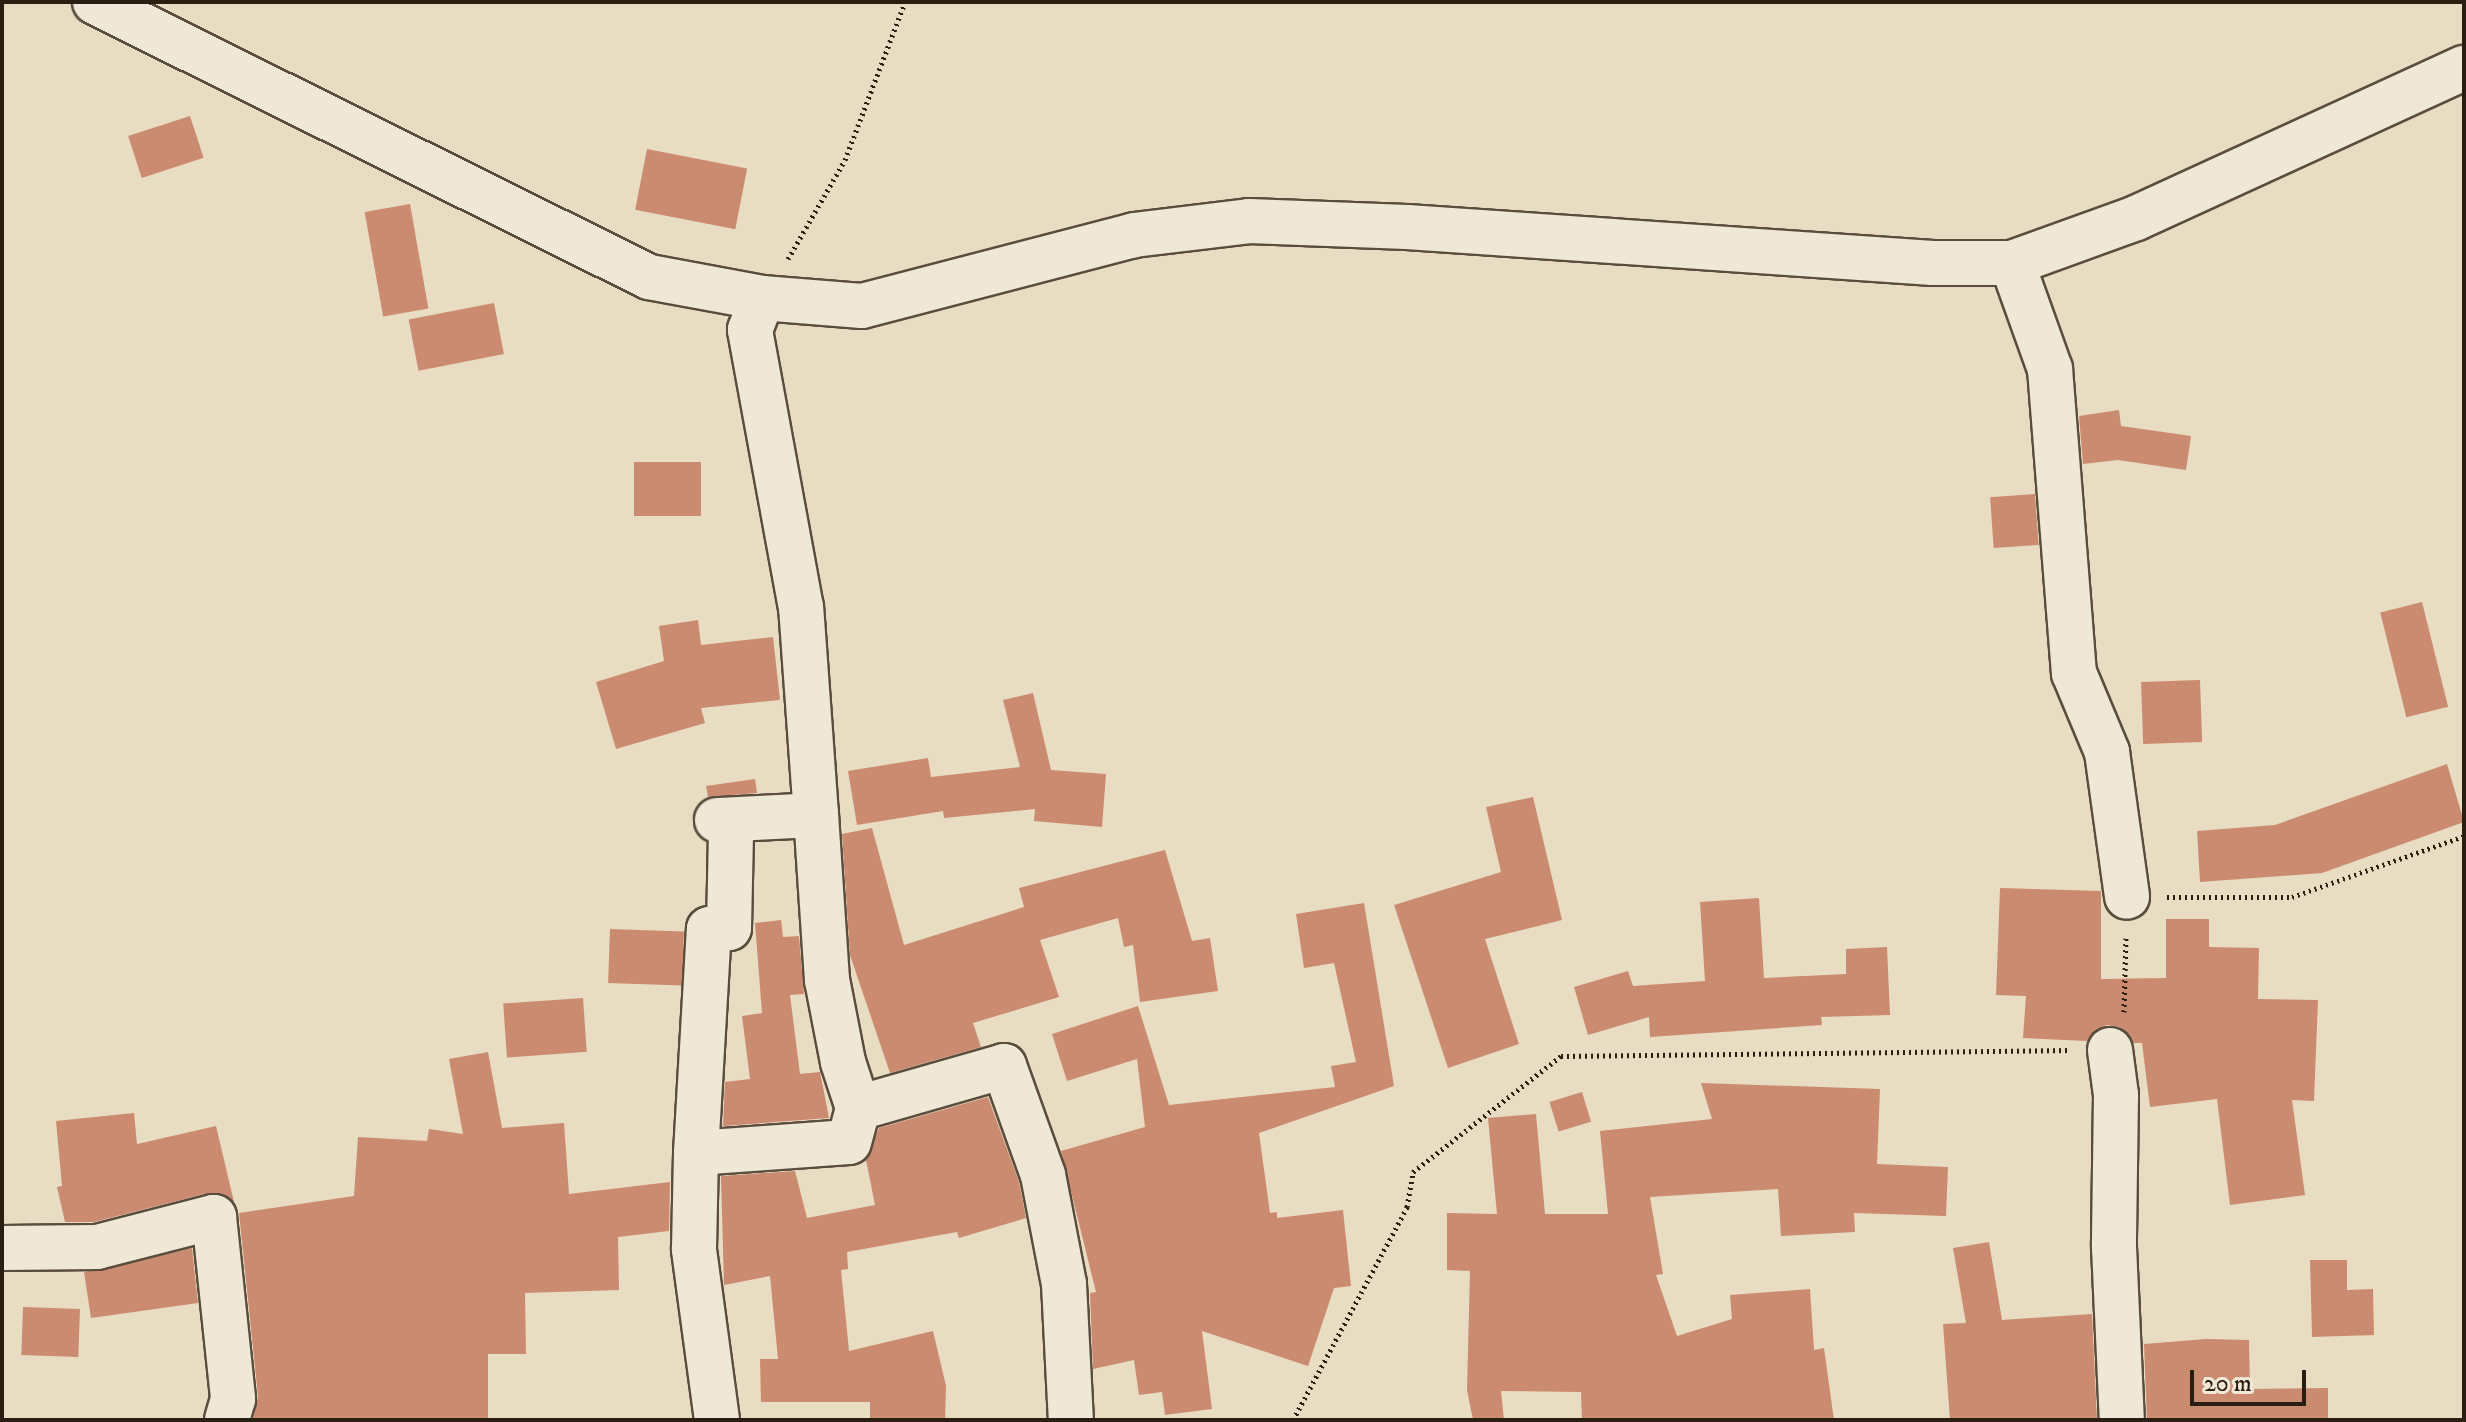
<!DOCTYPE html>
<html>
<head>
<meta charset="utf-8">
<style>
	body { margin:0 }
	#map { position:relative; width:2466px; height:1422px; overflow:hidden; background:#e8dcc2; font-family:"IM FELL DW Pica",serif }
	div>[style] { position:absolute }
	.building>* { inset:0; background:#cb8b70; transform-origin:0 0 }
	.path>* { height:5px; margin-top:-2.5px; transform-origin:0; background:repeating-linear-gradient(90deg,#2a1d11 0 2px,transparent 0 6px) }
	.roads { filter:drop-shadow(2px 0 #5a4d3d) drop-shadow(-2px 0 #5a4d3d) drop-shadow(0 2px #5a4d3d) drop-shadow(0 -2px #5a4d3d) }
	.minor>* { height:44px; margin:-22px; padding:0 22px; transform-origin:22px; border-radius:22px; background:#f0e8d7 }
	span { translate:-50% -50%; white-space:nowrap; text-align:center; line-height:1.15; -webkit-text-stroke:6px #f0e8d7; paint-order:stroke }
	.frame { position:absolute; inset:0; border:4px solid #2a1d11; pointer-events:none }
	.scale { position:absolute; left:2190px; top:1370px; width:116px; height:36px; box-sizing:border-box; border:4px solid #2a1d11; border-top:0; padding-left:10px; font-size:24px; line-height:28px; white-space:nowrap; color:#2a1d11; -webkit-text-stroke:6px #f0e8d7; paint-order:stroke }
</style>
</head>
<body>
<div id="map">
	<div class="building">
		<i style="left:190px;top:116px;width:44px;height:65px;rotate:72deg"></i>
		<i style="left:647px;top:149px;width:102px;height:62px;rotate:11deg"></i>
		<i style="left:410px;top:204px;width:106px;height:46px;rotate:80deg"></i>
		<i style="left:494px;top:303px;width:52px;height:87px;rotate:79deg"></i>
		<i style="clip-path:polygon(2119px 410px,2121px 426px,2191px 436px,2186px 470px,2118px 460px,2083px 464px,2079px 416px)"></i>
		<i style="left:634px;top:462px;width:67px;height:54px"></i>
		<i style="left:2035px;top:494px;width:51px;height:45px;rotate:86deg"></i>
		<i style="left:2422px;top:602px;width:108px;height:43px;rotate:76deg"></i>
		<i style="clip-path:polygon(698px 620px,701px 645px,773px 637px,780px 700px,701px 708px,705px 723px,616px 749px,596px 682px,664px 661px,659px 626px)"></i>
		<i style="left:2200px;top:680px;width:62px;height:59px;rotate:88deg"></i>
		<i style="clip-path:polygon(1033px 693px,1051px 770px,1106px 774px,1102px 827px,1034px 821px,1035px 809px,944px 818px,943px 811px,857px 825px,848px 771px,928px 758px,931px 777px,1020px 767px,1003px 700px)"></i>
		<i style="clip-path:polygon(2447px 764px,2464px 822px,2322px 873px,2200px 882px,2197px 831px,2275px 825px)"></i>
		<i style="clip-path:polygon(755px 779px,757px 793px,708px 797px,706px 786px)"></i>
		<i style="clip-path:polygon(1533px 797px,1562px 920px,1485px 939px,1519px 1044px,1448px 1068px,1394px 905px,1501px 872px,1486px 807px)"></i>
		<i style="clip-path:polygon(872px 828px,904px 945px,1024px 907px,1019px 888px,1165px 850px,1192px 941px,1210px 938px,1218px 991px,1140px 1002px,1133px 945px,1124px 947px,1118px 918px,1040px 940px,1059px 997px,973px 1023px,981px 1047px,890px 1073px,850px 955px,842px 834px)"></i>
		<i style="clip-path:polygon(2000px 888px,2101px 891px,2101px 979px,2166px 978px,2166px 919px,2209px 919px,2209px 947px,2259px 948px,2258px 999px,2318px 1000px,2314px 1101px,2292px 1100px,2305px 1195px,2230px 1205px,2217px 1099px,2150px 1107px,2142px 1043px,2133px 1043px,2120px 1027px,2106px 1025px,2087px 1041px,2023px 1038px,2026px 996px,1996px 995px)"></i>
		<i style="clip-path:polygon(1759px 898px,1764px 978px,1846px 974px,1846px 949px,1887px 947px,1890px 1015px,1821px 1017px,1822px 1025px,1650px 1037px,1649px 1017px,1588px 1035px,1574px 987px,1628px 971px,1633px 986px,1705px 981px,1700px 902px)"></i>
		<i style="clip-path:polygon(1364px 903px,1394px 1086px,1259px 1133px,1270px 1213px,1277px 1212px,1277px 1218px,1343px 1210px,1351px 1286px,1334px 1288px,1308px 1366px,1202px 1331px,1212px 1409px,1165px 1415px,1162px 1392px,1139px 1395px,1134px 1360px,1093px 1369px,1090px 1293px,1096px 1292px,1061px 1151px,1145px 1127px,1137px 1059px,1067px 1081px,1052px 1034px,1138px 1006px,1169px 1105px,1335px 1087px,1331px 1066px,1356px 1062px,1334px 963px,1304px 968px,1296px 914px)"></i>
		<i style="clip-path:polygon(781px 920px,783px 937px,799px 936px,804px 994px,790px 995px,800px 1074px,820px 1072px,829px 1118px,723px 1126px,725px 1082px,750px 1079px,742px 1016px,762px 1013px,755px 923px)"></i>
		<i style="left:610px;top:929px;width:74px;height:54px;rotate:2deg"></i>
		<i style="left:583px;top:998px;width:54px;height:80px;rotate:86deg"></i>
		<i style="clip-path:polygon(488px 1052px,502px 1128px,564px 1123px,569px 1194px,670px 1182px,669px 1231px,618px 1237px,619px 1290px,525px 1293px,526px 1354px,488px 1354px,488px 1420px,253px 1420px,258px 1396px,239px 1213px,354px 1196px,358px 1137px,427px 1141px,429px 1129px,463px 1134px,449px 1059px)"></i>
		<i style="clip-path:polygon(1701px 1083px,1880px 1089px,1877px 1164px,1948px 1167px,1946px 1216px,1854px 1213px,1855px 1232px,1781px 1236px,1778px 1189px,1650px 1197px,1663px 1274px,1656px 1275px,1677px 1336px,1732px 1319px,1730px 1295px,1810px 1289px,1814px 1350px,1824px 1348px,1834px 1420px,1582px 1420px,1581px 1392px,1501px 1391px,1504px 1420px,1473px 1420px,1467px 1390px,1470px 1271px,1447px 1270px,1447px 1213px,1497px 1214px,1488px 1118px,1536px 1114px,1545px 1214px,1608px 1214px,1600px 1131px,1712px 1119px)"></i>
		<i style="left:1582px;top:1092px;width:31px;height:34px;rotate:73deg"></i>
		<i style="clip-path:polygon(988px 1097px,1019px 1182px,1026px 1218px,959px 1238px,957px 1232px,847px 1252px,848px 1269px,841px 1270px,849px 1351px,933px 1331px,946px 1386px,945px 1420px,870px 1420px,870px 1402px,761px 1402px,760px 1359px,778px 1359px,770px 1276px,724px 1285px,721px 1176px,795px 1171px,807px 1218px,875px 1205px,866px 1160px,879px 1128px)"></i>
		<i style="clip-path:polygon(134px 1113px,137px 1144px,216px 1126px,234px 1202px,223px 1194px,208px 1193px,94px 1222px,65px 1222px,57px 1187px,62px 1186px,56px 1121px)"></i>
		<i style="clip-path:polygon(1989px 1242px,2002px 1320px,2092px 1314px,2097px 1420px,1950px 1420px,1943px 1324px,1966px 1323px,1953px 1248px)"></i>
		<i style="clip-path:polygon(192px 1248px,198px 1303px,91px 1318px,84px 1272px)"></i>
		<i style="clip-path:polygon(2310px 1260px,2347px 1260px,2347px 1290px,2373px 1289px,2374px 1335px,2312px 1337px)"></i>
		<i style="left:23px;top:1307px;width:57px;height:48px;rotate:2deg"></i>
		<i style="clip-path:polygon(2206px 1339px,2249px 1340px,2250px 1389px,2328px 1388px,2328px 1420px,2147px 1420px,2144px 1344px)"></i>
	</div>
	<div class="path">
		<i style="left:788px;top:259px;width:114px;rotate:-60.1deg"></i>
		<i style="left:845px;top:160px;width:169px;rotate:-69.2deg"></i>
		<i style="left:2167px;top:897px;width:125px"></i>
		<i style="left:2292px;top:897px;width:182px;rotate:-19.5deg"></i>
		<i style="left:2124px;top:1012px;width:74px;rotate:-88.5deg"></i>
		<i style="left:1293px;top:1420px;width:242px;rotate:-61.8deg"></i>
		<i style="left:1407px;top:1207px;width:36px;rotate:-80deg"></i>
		<i style="left:1413px;top:1172px;width:188px;rotate:-38.1deg"></i>
		<i style="left:1561px;top:1056px;width:510px;rotate:-0.67deg"></i>
	</div>
	<div class="roads">
		<div class="minor">
			<i style="left:95px;top:2px;width:618px;rotate:26.4deg"></i>
			<i style="left:649px;top:277px;width:115px;rotate:10.5deg"></i>
			<i style="left:762px;top:298px;width:100px;rotate:4.6deg"></i>
			<i style="left:862px;top:306px;width:281px;rotate:-14.6deg"></i>
			<i style="left:1134px;top:235px;width:116px;rotate:-6.9deg"></i>
			<i style="left:1249px;top:221px;width:158px;rotate:2.2deg"></i>
			<i style="left:1407px;top:227px;width:527px;rotate:3.92deg"></i>
			<i style="left:1933px;top:263px;width:79px"></i>
			<i style="left:2012px;top:263px;width:132px;rotate:-19.9deg"></i>
			<i style="left:2136px;top:218px;width:361px;rotate:-24.6deg"></i>
			<i style="left:2012px;top:263px;width:113px;rotate:70.3deg"></i>
			<i style="left:2050px;top:369px;width:305px;rotate:85.5deg"></i>
			<i style="left:2074px;top:673px;width:86px;rotate:67.3deg"></i>
			<i style="left:2107px;top:752px;width:146px;rotate:82.1deg"></i>
			<i style="left:717px;top:820px;width:99px;rotate:-2.9deg"></i>
			<i style="left:816px;top:815px;width:208px;rotate:-94.1deg"></i>
			<i style="left:801px;top:608px;width:283px;rotate:-100.4deg"></i>
			<i style="left:750px;top:330px;width:34px;rotate:-69deg"></i>
			<i style="left:2110px;top:1050px;width:45px;rotate:82.4deg"></i>
			<i style="left:2116px;top:1095px;width:152px;rotate:90.8deg"></i>
			<i style="left:2114px;top:1247px;width:173px;rotate:87.4deg"></i>
			<i style="left:858px;top:1108px;width:152px;rotate:-16deg"></i>
			<i style="left:1004px;top:1066px;width:116px;rotate:70.3deg"></i>
			<i style="left:1043px;top:1175px;width:111px;rotate:79.1deg"></i>
			<i style="left:1064px;top:1284px;width:136px;rotate:87.1deg"></i>
			<i style="left:696px;top:1153px;width:224px;rotate:-86.7deg"></i>
			<i style="left:709px;top:929px;width:20px;rotate:-3deg"></i>
			<i style="left:729px;top:928px;width:93px;rotate:-88.8deg"></i>
			<i style="left:2px;top:1248px;width:95px;rotate:-0.6deg"></i>
			<i style="left:97px;top:1247px;width:121px;rotate:-14.4deg"></i>
			<i style="left:214px;top:1217px;width:183px;rotate:84deg"></i>
			<i style="left:233px;top:1399px;width:22px;rotate:106deg"></i>
			<i style="left:717px;top:1420px;width:173px;rotate:-97.7deg"></i>
			<i style="left:694px;top:1249px;width:96px;rotate:-88.8deg"></i>
			<i style="left:696px;top:1153px;width:153px;rotate:-4.1deg"></i>
			<i style="left:849px;top:1142px;width:35px;rotate:-75deg"></i>
			<i style="left:858px;top:1108px;width:48px;rotate:-108.1deg"></i>
			<i style="left:843px;top:1062px;width:84px;rotate:-101deg"></i>
			<i style="left:827px;top:980px;width:165px;rotate:-93.8deg"></i>
		</div>
	</div>
	<div class="frame"></div>
	<div class="scale">20 m</div>
</div>
</body>
</html>
